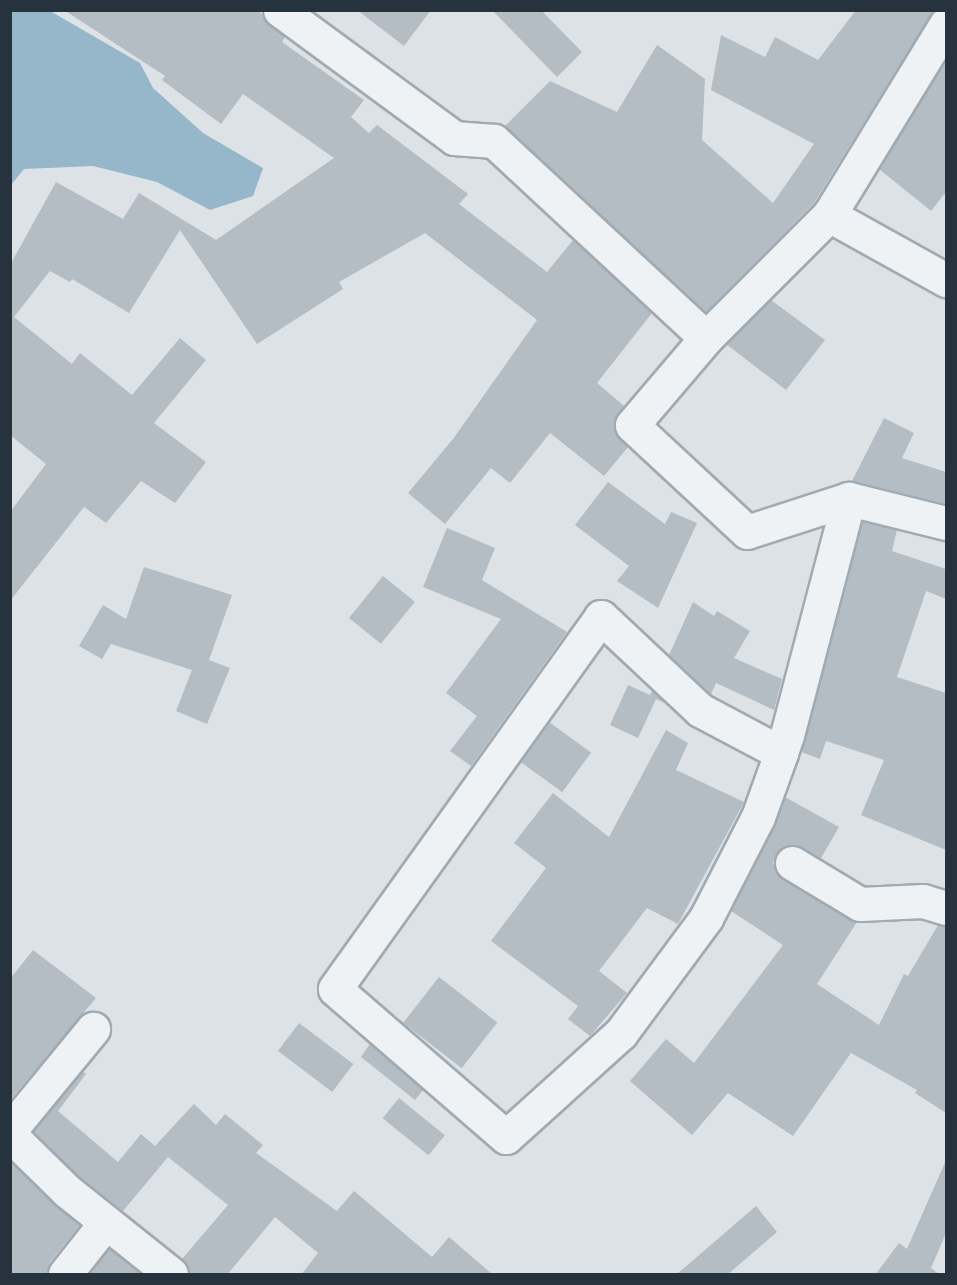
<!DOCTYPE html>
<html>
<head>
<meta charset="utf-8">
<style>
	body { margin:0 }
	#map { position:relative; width:957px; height:1285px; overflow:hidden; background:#dde2e7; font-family:"Asap Condensed",sans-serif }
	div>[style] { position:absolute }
	.water>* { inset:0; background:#96b6c9 }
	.building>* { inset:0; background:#b4bcc4; transform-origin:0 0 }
	.roads { filter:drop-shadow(2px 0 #a2aab1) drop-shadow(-2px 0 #a2aab1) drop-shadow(0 2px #a2aab1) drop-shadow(0 -2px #a2aab1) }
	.minor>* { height:33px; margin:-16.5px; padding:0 16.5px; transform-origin:16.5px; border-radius:16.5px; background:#eff2f5 }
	span { translate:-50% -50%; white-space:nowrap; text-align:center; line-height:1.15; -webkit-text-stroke:4.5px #ecf1f5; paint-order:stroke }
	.frame { position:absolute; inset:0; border:12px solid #26323e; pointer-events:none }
</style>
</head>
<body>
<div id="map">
	<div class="water">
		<i style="clip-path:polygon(11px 10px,50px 11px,140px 63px,153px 88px,203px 133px,263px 168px,253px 196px,210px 210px,157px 182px,93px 166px,24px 169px,11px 185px)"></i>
	</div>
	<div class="building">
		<i style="clip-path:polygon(64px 10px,259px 10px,268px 25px,285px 37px,282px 42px,364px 100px,351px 117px,369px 133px,377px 125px,468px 194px,459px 204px,547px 272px,573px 240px,652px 313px,597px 383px,624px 406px,614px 421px,614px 430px,628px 447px,604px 476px,550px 433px,510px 483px,491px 468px,445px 524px,408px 493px,453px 439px,537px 320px,425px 233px,339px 282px,343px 289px,257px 344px,180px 230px,129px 313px,72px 279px,70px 282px,50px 271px,14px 317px,72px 364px,80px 353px,132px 395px,180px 338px,206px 360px,154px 423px,206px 462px,175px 503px,141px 481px,106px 523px,84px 507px,10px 601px,10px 512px,46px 464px,10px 435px,10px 265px,56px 182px,123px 219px,139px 193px,216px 240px,334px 158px,243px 94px,221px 124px,162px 80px,165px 76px)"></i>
		<i style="clip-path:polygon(357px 10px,431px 10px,404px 46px)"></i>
		<i style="clip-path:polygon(492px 10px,541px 10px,582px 52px,557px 77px)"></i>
		<i style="clip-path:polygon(856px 10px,933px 11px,814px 203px,706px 312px,505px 126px,550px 81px,617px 112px,657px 45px,705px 79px,702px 140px,773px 203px,814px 144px,711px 90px,721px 35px,765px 57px,775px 37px,818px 60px)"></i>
		<i style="clip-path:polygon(946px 59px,946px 192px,931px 211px,879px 169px)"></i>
		<i style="clip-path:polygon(771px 300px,825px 340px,786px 390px,726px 344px)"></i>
		<i style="clip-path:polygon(884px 418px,914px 433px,902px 458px,946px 472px,946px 504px,852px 481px)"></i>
		<i style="clip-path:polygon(608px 482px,665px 524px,671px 512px,697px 523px,658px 608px,617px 581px,629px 566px,575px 525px)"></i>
		<i style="clip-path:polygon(862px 522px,897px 530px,892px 551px,946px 569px,946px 599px,926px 591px,897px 677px,946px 693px,946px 850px,861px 815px,884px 760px,826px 741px,820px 759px,801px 752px)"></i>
		<i style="clip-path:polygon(447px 528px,495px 548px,482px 580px,567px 632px,471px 766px,450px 751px,477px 716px,446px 693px,501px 619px,423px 587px)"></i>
		<i style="clip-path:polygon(144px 567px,232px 595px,209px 660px,230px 668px,207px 724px,176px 711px,192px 670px,111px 644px,102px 659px,79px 646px,103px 605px,126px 619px)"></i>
		<i style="left:383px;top:576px;width:41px;height:54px;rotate:39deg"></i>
		<i style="clip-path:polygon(693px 602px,714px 616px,717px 611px,750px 631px,734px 658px,782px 679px,774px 710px,716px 683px,711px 694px,669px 655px)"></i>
		<i style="clip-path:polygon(628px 685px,650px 695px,652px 691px,665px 703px,656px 699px,638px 738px,610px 725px)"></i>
		<i style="left:549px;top:722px;width:52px;height:49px;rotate:36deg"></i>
		<i style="clip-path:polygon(666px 730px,688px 743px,676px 770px,744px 802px,678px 924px,647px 908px,599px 971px,627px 993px,590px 1036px,568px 1019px,578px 1006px,491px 941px,546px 868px,514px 843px,553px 793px,609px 837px)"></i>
		<i style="clip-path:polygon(785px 797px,839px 827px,821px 858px,801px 847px,782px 847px,773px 862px,776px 873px,857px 922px,817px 984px,879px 1025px,904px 974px,908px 976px,938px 925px,946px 926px,946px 1113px,915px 1093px,917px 1090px,851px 1053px,793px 1136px,728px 1093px,692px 1135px,630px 1081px,666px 1039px,694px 1063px,783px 945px,731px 911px)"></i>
		<i style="clip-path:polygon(33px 950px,96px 998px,10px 1100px,10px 979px)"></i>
		<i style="left:439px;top:977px;width:74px;height:58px;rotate:38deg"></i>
		<i style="left:299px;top:1023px;width:68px;height:35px;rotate:37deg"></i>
		<i style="clip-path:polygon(370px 1044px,423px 1090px,415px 1100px,361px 1057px)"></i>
		<i style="clip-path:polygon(82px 1071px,86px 1074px,58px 1111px,118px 1162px,141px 1134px,155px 1146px,194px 1104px,216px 1125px,225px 1114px,263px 1145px,256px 1153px,337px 1211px,354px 1191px,432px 1257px,449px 1237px,493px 1275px,301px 1275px,318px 1253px,275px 1217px,227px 1275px,189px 1275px,182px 1259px,228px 1205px,168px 1157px,123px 1211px,79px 1177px,33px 1131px)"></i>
		<i style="left:399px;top:1098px;width:59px;height:26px;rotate:39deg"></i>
		<i style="clip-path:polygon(946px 1160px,946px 1233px,931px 1268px,940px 1275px,875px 1275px,899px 1243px,907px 1249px)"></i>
		<i style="clip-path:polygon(10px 1162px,80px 1225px,50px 1262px,47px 1275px,10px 1275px)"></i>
		<i style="clip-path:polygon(756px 1206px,777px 1232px,727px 1275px,676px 1275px)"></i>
		<i style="clip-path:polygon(109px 1248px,142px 1275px,88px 1275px)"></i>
	</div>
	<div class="roads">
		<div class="minor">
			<i style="left:280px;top:10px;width:216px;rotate:36.3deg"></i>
			<i style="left:454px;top:138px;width:40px;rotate:4.3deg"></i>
			<i style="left:494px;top:141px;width:289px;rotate:42.9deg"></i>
			<i style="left:829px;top:215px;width:134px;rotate:29.1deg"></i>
			<i style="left:849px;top:499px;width:107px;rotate:162.1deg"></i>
			<i style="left:747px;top:532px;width:157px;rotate:-137.1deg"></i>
			<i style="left:632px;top:425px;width:114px;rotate:-49.6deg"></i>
			<i style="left:706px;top:338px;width:174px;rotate:-45deg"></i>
			<i style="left:829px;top:215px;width:224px;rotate:-58.5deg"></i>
			<i style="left:781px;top:753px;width:92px;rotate:-152deg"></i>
			<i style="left:700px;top:710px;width:136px;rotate:-136.8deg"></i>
			<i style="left:601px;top:617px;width:457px;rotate:125.6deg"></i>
			<i style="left:335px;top:989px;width:226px;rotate:40.9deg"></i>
			<i style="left:506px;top:1137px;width:155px;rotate:-42.1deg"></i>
			<i style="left:621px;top:1033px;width:143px;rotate:-53.5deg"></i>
			<i style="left:706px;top:918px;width:114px;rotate:-62.8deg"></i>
			<i style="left:758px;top:817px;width:68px;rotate:-70.2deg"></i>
			<i style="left:781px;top:753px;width:19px;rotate:-72deg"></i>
			<i style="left:787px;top:735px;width:244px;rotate:-75.3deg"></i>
			<i style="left:849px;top:499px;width:100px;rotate:13.9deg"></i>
			<i style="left:792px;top:863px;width:79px;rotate:31.1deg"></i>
			<i style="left:860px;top:904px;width:63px;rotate:-2.7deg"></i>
			<i style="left:923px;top:901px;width:24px;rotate:17deg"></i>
			<i style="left:10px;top:1130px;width:131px;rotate:-50.6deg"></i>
			<i style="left:10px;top:1135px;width:80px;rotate:44.5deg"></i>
			<i style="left:67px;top:1191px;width:133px;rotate:38.6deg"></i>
			<i style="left:65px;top:1274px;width:66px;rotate:-51.7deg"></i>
		</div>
	</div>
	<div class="frame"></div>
</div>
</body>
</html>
